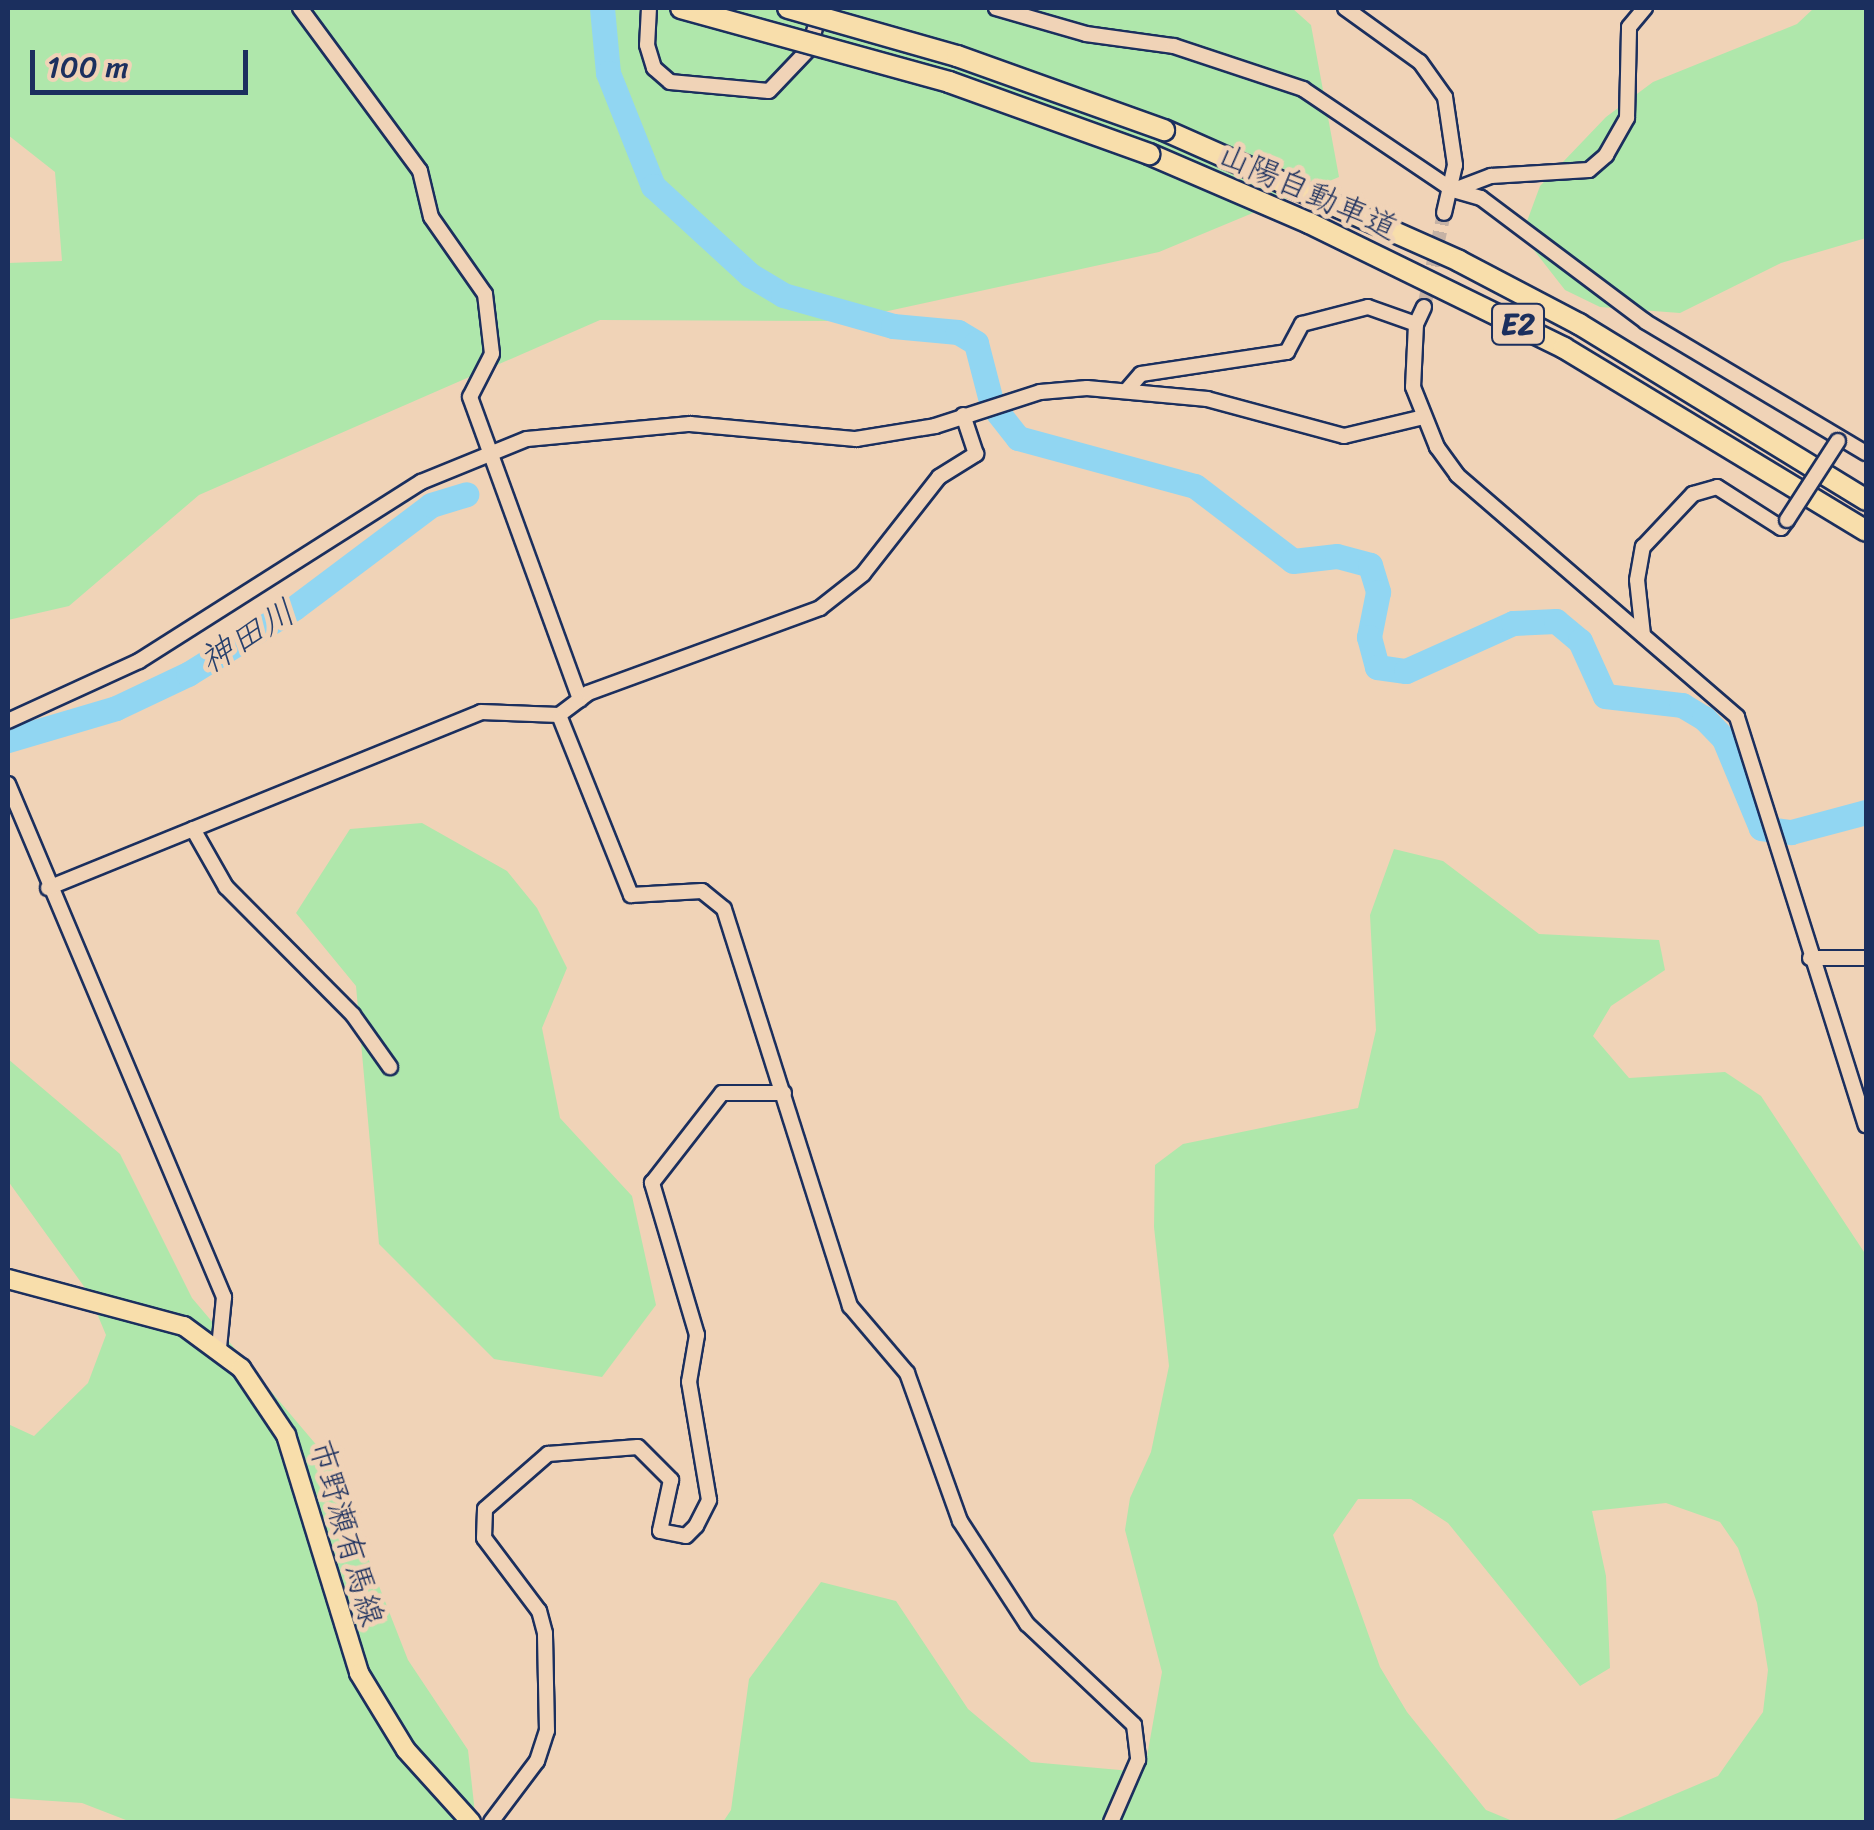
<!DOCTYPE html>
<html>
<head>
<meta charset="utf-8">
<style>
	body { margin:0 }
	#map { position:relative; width:1874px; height:1830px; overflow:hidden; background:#f0d3b7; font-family:Sriracha,"Klee One",sans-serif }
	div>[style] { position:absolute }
	.green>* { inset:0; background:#afe7ab }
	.river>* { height:25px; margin:-12.5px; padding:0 12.5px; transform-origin:12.5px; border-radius:12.5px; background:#91d6f2 }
	.minor-tunnel>* { height:14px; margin-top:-7px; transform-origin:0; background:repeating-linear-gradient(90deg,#c5b2a5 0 14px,transparent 0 21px) }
	.roads { filter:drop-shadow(2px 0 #1b2f5e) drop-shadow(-2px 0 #1b2f5e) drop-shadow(0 2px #1b2f5e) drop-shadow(0 -2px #1b2f5e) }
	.minor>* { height:14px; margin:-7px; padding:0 7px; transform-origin:7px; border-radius:7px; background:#f0d3b7 }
	.major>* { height:18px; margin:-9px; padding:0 9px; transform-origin:9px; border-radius:9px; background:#f8deab }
	.highway>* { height:20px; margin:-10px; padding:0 10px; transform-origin:10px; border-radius:10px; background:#f8deab }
	.bridges { filter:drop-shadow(2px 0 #1b2f5e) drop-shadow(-2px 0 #1b2f5e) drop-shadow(0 2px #1b2f5e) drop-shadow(0 -2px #1b2f5e) }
	.minor-bridge>* { height:14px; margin:-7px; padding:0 7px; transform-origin:7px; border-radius:7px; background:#f0d3b7 }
	.highway-bridge>* { height:20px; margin:-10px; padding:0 10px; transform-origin:10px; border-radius:10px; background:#f8deab }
	span { translate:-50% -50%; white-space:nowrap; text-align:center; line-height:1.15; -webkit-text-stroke:10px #f0d3b7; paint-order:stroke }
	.shield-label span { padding:2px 8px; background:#f0d3b7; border:2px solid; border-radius:8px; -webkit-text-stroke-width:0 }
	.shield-label { font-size:30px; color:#1b2f5e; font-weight:700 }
	.street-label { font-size:32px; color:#1b2f5e }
	.water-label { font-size:35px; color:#27406d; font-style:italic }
	.frame { position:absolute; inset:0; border:10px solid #1b2f5e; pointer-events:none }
	.scale { position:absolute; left:30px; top:50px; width:218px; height:45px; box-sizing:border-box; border:5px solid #1b2f5e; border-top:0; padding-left:12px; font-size:30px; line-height:35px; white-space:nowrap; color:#1b2f5e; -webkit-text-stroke:8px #f0d3b7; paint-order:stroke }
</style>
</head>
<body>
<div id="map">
	<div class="green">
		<i style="clip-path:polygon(8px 8px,1292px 8px,1311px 25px,1339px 177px,1159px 252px,842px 321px,600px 320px,199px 495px,69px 606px,8px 620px,8px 263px,62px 261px,55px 172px,8px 135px)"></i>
		<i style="clip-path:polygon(1814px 8px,1866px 8px,1866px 238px,1781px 263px,1680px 313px,1600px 307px,1565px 290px,1522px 235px,1540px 186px,1606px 117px,1653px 82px,1797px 24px)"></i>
		<i style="clip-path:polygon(422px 823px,507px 871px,537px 908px,567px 968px,542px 1028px,560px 1118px,632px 1196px,656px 1305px,602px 1377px,494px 1359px,379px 1244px,356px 986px,296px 913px,350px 829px)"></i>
		<i style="clip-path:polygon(1394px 849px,1443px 861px,1539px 934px,1659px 940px,1665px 970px,1611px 1006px,1593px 1036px,1629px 1078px,1725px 1072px,1761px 1096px,1866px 1255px,1866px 1822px,1609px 1822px,1718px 1776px,1763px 1712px,1768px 1670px,1757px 1603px,1738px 1548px,1720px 1522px,1666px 1503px,1592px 1511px,1606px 1576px,1610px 1668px,1580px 1686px,1448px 1523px,1411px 1499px,1358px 1499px,1333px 1535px,1380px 1667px,1407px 1712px,1486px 1810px,1515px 1822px,723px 1822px,731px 1810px,749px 1679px,821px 1582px,896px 1601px,968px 1709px,1031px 1762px,1131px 1771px,1146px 1762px,1162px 1672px,1125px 1530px,1130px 1498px,1151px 1452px,1169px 1366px,1154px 1227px,1155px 1165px,1183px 1144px,1358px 1108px,1376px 1030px,1370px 915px)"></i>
		<i style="clip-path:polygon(8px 1059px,120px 1154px,192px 1298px,330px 1461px,408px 1660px,468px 1750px,476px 1822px,131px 1822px,82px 1803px,8px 1798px,8px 1424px,34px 1436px,88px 1383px,106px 1335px,88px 1292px,8px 1181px)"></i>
	</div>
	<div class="river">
		<i style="left:602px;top:8px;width:65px;rotate:84.7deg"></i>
		<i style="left:608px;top:73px;width:122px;rotate:68.3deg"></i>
		<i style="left:653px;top:186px;width:132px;rotate:42.5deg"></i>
		<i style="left:750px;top:275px;width:39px;rotate:31deg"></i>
		<i style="left:783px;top:295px;width:114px;rotate:15.7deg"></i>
		<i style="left:893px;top:326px;width:65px;rotate:5.3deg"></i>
		<i style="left:958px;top:332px;width:21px;rotate:31deg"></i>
		<i style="left:976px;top:343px;width:64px;rotate:75.5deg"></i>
		<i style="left:992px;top:405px;width:42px;rotate:51.8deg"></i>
		<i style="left:1018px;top:438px;width:183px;rotate:15.2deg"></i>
		<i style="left:1195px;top:486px;width:123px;rotate:37.4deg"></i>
		<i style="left:1293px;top:561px;width:44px;rotate:-6.5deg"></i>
		<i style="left:1337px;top:556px;width:34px;rotate:15deg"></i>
		<i style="left:1370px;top:565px;width:28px;rotate:73deg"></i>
		<i style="left:1378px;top:592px;width:46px;rotate:101.3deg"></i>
		<i style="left:1369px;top:637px;width:31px;rotate:75deg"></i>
		<i style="left:1377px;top:667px;width:29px;rotate:8deg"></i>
		<i style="left:1406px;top:671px;width:117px;rotate:-24.2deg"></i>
		<i style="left:1513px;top:623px;width:43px;rotate:-2.7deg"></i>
		<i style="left:1556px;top:621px;width:31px;rotate:40deg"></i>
		<i style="left:1580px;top:641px;width:60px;rotate:65.6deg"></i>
		<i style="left:1605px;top:696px;width:78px;rotate:6.7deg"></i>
		<i style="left:1682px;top:705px;width:26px;rotate:31deg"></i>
		<i style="left:1704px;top:718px;width:29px;rotate:46deg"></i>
		<i style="left:1724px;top:739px;width:96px;rotate:67.4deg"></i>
		<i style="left:1761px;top:828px;width:30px;rotate:8deg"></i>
		<i style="left:1791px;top:832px;width:78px;rotate:-14.9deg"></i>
		<i style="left:8px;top:740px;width:113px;rotate:-16.5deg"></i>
		<i style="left:116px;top:708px;width:80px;rotate:-25.3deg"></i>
		<i style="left:188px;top:674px;width:125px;rotate:-31.9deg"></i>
		<i style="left:294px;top:608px;width:171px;rotate:-36.9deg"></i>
		<i style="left:431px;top:505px;width:37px;rotate:-17deg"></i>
	</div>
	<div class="minor-tunnel">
		<i style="left:1424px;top:307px;width:96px;rotate:-78deg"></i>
	</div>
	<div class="roads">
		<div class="minor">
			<i style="left:300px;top:8px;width:202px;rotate:53.6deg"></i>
			<i style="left:420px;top:171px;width:47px;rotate:76.6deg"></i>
			<i style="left:431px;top:217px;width:94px;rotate:55deg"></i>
			<i style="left:485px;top:294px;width:60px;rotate:83.3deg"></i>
			<i style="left:492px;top:354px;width:48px;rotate:117.1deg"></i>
			<i style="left:470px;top:397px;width:322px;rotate:70deg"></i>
			<i style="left:649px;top:8px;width:37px;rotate:93deg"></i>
			<i style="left:647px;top:45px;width:24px;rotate:73deg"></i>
			<i style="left:654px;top:68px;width:21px;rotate:41deg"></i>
			<i style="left:670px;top:82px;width:99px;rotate:5.2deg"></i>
			<i style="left:769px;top:91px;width:59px;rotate:-46.4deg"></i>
			<i style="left:810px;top:48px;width:38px;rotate:-76deg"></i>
			<i style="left:996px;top:8px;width:94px;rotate:16.1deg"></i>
			<i style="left:1086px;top:34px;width:89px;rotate:7.8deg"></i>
			<i style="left:1174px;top:46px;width:136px;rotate:18.4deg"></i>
			<i style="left:1303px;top:89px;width:181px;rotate:34deg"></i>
			<i style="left:1453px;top:190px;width:29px;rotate:16deg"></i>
			<i style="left:1481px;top:198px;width:206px;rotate:36.9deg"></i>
			<i style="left:1646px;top:322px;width:256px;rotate:30.8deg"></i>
			<i style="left:1345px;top:8px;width:92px;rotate:35.8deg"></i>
			<i style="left:1420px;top:62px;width:43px;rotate:54.5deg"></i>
			<i style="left:1445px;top:97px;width:69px;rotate:81.6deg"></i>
			<i style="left:1455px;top:165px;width:49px;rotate:102.9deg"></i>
			<i style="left:1454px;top:190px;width:40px;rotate:-21deg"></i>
			<i style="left:1491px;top:176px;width:98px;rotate:-3.5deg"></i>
			<i style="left:1589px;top:170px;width:23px;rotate:-41deg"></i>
			<i style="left:1606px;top:155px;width:43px;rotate:-60.4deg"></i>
			<i style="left:1627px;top:118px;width:91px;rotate:-88.7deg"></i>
			<i style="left:1629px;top:27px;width:25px;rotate:-50deg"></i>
			<i style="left:1424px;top:307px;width:19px;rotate:115deg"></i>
			<i style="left:1416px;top:324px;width:63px;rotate:92.7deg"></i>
			<i style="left:1413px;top:387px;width:65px;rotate:68.2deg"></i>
			<i style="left:1437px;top:447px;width:34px;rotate:54deg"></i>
			<i style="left:1457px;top:475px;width:370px;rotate:40.8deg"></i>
			<i style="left:1737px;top:717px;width:428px;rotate:72.5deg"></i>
			<i style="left:1127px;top:390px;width:21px;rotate:-49deg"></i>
			<i style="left:1141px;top:374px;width:148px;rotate:-8.6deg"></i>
			<i style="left:1287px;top:352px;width:32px;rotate:-62deg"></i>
			<i style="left:1302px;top:324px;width:68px;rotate:-14.4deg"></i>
			<i style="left:1368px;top:307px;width:51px;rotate:19.5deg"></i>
			<i style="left:1643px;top:635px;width:55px;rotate:-96.2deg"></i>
			<i style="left:1637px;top:580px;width:34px;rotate:-80deg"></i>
			<i style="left:1643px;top:547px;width:73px;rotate:-46.7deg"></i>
			<i style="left:1693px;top:494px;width:25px;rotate:-16deg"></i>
			<i style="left:1717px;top:487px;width:76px;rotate:32.6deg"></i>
			<i style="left:1781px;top:528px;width:10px;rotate:-53deg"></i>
			<i style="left:559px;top:715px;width:194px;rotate:68.2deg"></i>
			<i style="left:631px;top:895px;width:71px;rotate:-3.2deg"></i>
			<i style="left:702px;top:891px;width:28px;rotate:39deg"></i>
			<i style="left:724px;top:909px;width:417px;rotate:72.4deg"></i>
			<i style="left:850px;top:1306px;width:88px;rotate:49.6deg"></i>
			<i style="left:907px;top:1373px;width:157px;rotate:70.3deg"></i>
			<i style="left:960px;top:1521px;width:123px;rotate:57deg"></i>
			<i style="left:1027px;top:1624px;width:147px;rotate:43.3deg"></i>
			<i style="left:1134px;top:1725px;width:35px;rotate:83deg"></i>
			<i style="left:1138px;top:1760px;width:68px;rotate:113.5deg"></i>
			<i style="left:8px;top:721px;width:144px;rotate:-24.6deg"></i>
			<i style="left:139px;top:661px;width:334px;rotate:-32.4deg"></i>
			<i style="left:421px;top:482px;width:114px;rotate:-22.1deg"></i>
			<i style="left:527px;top:439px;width:164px;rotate:-5.3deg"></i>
			<i style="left:690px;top:424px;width:167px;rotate:5.2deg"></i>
			<i style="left:856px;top:439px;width:80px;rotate:-9.3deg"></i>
			<i style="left:935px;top:426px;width:110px;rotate:-17.9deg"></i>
			<i style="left:1040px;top:392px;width:47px;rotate:-4.9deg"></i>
			<i style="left:1087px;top:388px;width:121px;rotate:5.2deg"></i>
			<i style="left:1207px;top:399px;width:142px;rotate:15.1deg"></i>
			<i style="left:1344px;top:436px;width:82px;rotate:-13.4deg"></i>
			<i style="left:8px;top:784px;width:557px;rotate:67.17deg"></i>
			<i style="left:224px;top:1297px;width:51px;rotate:95.6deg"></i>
			<i style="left:193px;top:829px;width:67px;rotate:60.4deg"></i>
			<i style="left:226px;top:887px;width:180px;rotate:45.2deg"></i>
			<i style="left:353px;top:1015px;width:64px;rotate:54.6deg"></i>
			<i style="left:48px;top:888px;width:467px;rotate:-22.1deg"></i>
			<i style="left:481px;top:712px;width:78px;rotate:2.2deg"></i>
			<i style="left:559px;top:715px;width:36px;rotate:-37deg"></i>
			<i style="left:588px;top:693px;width:247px;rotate:-20.1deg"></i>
			<i style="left:820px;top:608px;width:55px;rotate:-38.3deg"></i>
			<i style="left:863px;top:574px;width:123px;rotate:-51.9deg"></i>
			<i style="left:939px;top:477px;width:44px;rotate:-31.9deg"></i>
			<i style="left:976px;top:454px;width:41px;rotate:-108.4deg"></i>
			<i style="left:1810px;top:958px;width:56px"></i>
			<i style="left:491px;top:1822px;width:76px;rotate:-53deg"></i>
			<i style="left:537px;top:1761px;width:32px;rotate:-72deg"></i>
			<i style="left:547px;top:1731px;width:98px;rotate:-91.2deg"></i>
			<i style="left:545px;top:1633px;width:23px;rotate:-105deg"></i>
			<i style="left:539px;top:1611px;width:91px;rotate:-127deg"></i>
			<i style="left:484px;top:1538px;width:29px;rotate:-88deg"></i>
			<i style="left:485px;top:1509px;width:84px;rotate:-41.1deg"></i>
			<i style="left:548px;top:1454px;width:90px;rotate:-4.4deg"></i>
			<i style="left:638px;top:1447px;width:47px;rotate:45deg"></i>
			<i style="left:671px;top:1480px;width:52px;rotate:102.2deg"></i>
			<i style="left:660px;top:1531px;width:26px;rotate:11deg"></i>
			<i style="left:686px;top:1536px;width:14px;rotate:-45deg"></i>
			<i style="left:696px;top:1526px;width:29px;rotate:-63deg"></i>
			<i style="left:709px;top:1500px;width:120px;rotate:-99.6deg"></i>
			<i style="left:689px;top:1382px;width:48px;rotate:-80.3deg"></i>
			<i style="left:697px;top:1335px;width:159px;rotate:-106.5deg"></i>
			<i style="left:652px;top:1183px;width:114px;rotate:-52.1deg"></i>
			<i style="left:722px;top:1093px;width:62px"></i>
		</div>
		<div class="major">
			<i style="left:8px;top:1279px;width:182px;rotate:15deg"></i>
			<i style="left:184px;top:1326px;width:71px;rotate:36.4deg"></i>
			<i style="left:241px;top:1368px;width:81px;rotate:56.1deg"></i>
			<i style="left:286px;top:1435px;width:249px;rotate:72.9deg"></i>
			<i style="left:359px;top:1673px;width:90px;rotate:58.6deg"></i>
			<i style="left:406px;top:1750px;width:97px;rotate:47.9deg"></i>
		</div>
		<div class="highway">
			<i style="left:1164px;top:130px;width:323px;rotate:23.9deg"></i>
			<i style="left:1459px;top:261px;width:136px;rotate:27.7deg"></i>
			<i style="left:1579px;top:324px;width:337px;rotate:31.5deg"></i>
			<i style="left:1149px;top:154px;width:174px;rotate:23.3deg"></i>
			<i style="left:1309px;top:223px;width:284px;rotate:26.1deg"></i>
			<i style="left:1564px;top:348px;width:353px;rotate:31.2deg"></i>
		</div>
	</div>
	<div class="bridges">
		<div class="minor-bridge">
			<i style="left:1787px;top:520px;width:94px;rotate:-57.2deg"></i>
		</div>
		<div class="highway-bridge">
			<i style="left:681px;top:8px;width:278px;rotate:15.4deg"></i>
			<i style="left:949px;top:82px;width:213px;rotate:19.8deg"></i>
			<i style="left:788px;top:8px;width:176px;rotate:15.9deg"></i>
			<i style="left:957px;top:56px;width:220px;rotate:19.7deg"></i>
		</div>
	</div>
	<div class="shield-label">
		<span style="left:1518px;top:324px">E2</span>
	</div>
	<div class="street-label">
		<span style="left:1308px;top:192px;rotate:24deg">山陽自動車道</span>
		<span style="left:346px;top:1533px;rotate:74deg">市野瀬有馬線</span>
	</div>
	<div class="water-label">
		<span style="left:247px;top:636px;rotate:-32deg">神田川</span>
	</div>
	<div class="frame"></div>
	<div class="scale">100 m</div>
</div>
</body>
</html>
